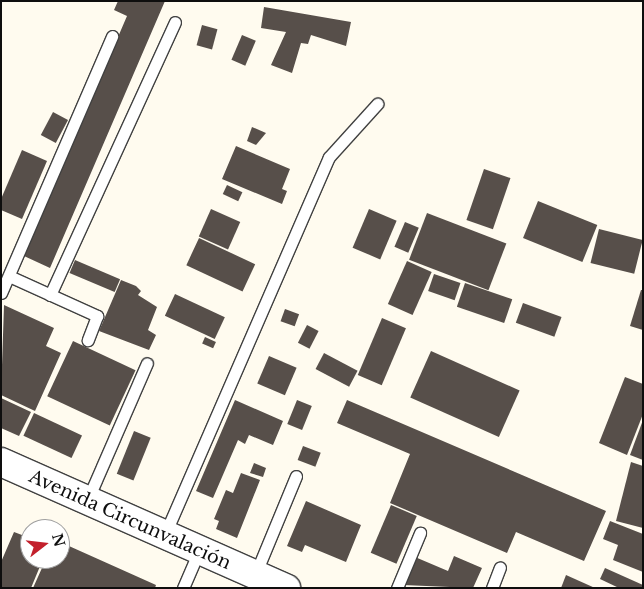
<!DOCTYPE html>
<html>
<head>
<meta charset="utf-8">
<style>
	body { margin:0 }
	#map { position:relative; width:644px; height:589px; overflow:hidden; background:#fffbef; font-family:"Libre Baskerville",serif }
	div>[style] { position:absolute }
	.building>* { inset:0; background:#574f4a; transform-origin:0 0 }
	.roads { filter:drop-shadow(1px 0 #414141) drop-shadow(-1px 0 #414141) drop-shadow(0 1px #414141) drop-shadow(0 -1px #414141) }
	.service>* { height:11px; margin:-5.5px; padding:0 5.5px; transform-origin:5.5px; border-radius:5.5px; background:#fff }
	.tertiary>* { height:28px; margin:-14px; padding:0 14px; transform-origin:14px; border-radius:14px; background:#fff }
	span { translate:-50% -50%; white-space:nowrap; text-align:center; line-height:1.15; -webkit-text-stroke:5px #fff; paint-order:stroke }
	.street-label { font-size:18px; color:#0e0e0e }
	.frame { position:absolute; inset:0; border:2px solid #0e0e0e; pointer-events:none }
	.north { position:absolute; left:20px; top:519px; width:50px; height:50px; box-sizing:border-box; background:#fff; border:1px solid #9f9f9f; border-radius:50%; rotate:74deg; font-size:14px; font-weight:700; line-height:20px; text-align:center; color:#0e0e0e }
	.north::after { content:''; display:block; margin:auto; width:18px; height:22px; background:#c3202c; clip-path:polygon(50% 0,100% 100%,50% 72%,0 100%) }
</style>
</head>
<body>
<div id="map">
	<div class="building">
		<i style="clip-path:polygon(118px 1px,165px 1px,50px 268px,24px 256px,127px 16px,114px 10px)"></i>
		<i style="clip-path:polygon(264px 7px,351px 22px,346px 46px,311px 35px,308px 44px,301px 43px,292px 73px,271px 65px,286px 32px,261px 28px)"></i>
		<i style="left:202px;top:25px;width:16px;height:21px;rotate:15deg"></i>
		<i style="left:242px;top:35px;width:15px;height:27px;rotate:23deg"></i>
		<i style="left:53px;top:112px;width:17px;height:26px;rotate:28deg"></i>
		<i style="clip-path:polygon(252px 127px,266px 133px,256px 145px,247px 141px)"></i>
		<i style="clip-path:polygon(236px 146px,290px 169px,282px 189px,287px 191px,282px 204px,222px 179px)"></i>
		<i style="clip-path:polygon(22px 150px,47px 161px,22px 219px,1px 210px,1px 199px)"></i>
		<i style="left:484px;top:169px;width:28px;height:54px;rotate:19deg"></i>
		<i style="left:227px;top:185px;width:17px;height:10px;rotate:25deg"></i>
		<i style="left:538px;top:201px;width:64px;height:40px;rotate:22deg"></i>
		<i style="left:211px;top:209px;width:32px;height:30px;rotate:24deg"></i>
		<i style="left:369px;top:209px;width:30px;height:42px;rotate:23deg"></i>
		<i style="left:427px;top:213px;width:85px;height:50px;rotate:21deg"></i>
		<i style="left:405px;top:222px;width:15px;height:27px;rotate:23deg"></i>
		<i style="left:599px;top:229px;width:45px;height:35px;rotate:14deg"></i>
		<i style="left:199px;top:238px;width:62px;height:30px;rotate:25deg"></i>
		<i style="left:75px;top:260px;width:49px;height:14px;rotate:23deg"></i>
		<i style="left:407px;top:261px;width:27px;height:47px;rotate:24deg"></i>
		<i style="left:434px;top:274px;width:28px;height:18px;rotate:19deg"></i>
		<i style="clip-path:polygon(121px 280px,136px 286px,141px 291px,138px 295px,157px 307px,148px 330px,156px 335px,149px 350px,99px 331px)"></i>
		<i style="left:465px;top:283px;width:50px;height:25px;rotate:19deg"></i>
		<i style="clip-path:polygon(641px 290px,643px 290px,643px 330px,630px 326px)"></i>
		<i style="left:175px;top:294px;width:55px;height:24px;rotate:25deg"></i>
		<i style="left:523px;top:303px;width:41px;height:21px;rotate:20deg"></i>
		<i style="clip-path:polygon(4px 305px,54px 328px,46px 346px,61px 353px,35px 411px,1px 395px)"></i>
		<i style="left:285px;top:309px;width:15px;height:13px;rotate:20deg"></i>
		<i style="left:382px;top:318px;width:26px;height:62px;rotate:23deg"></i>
		<i style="left:307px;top:325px;width:13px;height:20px;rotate:27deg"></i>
		<i style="left:205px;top:337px;width:12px;height:7px;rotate:24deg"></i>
		<i style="left:73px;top:341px;width:69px;height:61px;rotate:25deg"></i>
		<i style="left:431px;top:351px;width:97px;height:51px;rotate:24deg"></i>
		<i style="left:324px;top:353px;width:38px;height:18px;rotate:28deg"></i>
		<i style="left:269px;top:356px;width:30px;height:30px;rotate:23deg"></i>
		<i style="clip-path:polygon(625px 377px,643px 384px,643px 414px,627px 455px,599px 443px)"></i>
		<i style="clip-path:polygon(1px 398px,31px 412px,19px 436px,1px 428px)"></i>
		<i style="clip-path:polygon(235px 400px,283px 421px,273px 445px,249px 435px,245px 444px,238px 440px,213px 498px,196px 491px)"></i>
		<i style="left:297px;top:400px;width:16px;height:26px;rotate:22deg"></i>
		<i style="clip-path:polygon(347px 400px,606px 511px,584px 561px,516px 532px,507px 553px,390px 503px,410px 454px,337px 423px)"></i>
		<i style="left:34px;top:413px;width:53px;height:25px;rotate:25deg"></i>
		<i style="clip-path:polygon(643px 420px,643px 460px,630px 455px)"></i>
		<i style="left:134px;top:431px;width:18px;height:46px;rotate:22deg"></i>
		<i style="left:303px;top:446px;width:19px;height:15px;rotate:21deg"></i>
		<i style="clip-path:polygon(631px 462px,643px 466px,643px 528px,616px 521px)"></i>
		<i style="clip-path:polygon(254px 463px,266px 468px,263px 477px,250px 473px)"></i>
		<i style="clip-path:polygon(241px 473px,260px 480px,237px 538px,216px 529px,219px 521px,214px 519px,226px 490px,233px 493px)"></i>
		<i style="clip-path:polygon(306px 501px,361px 525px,346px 562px,305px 545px,302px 552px,287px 546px)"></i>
		<i style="left:391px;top:505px;width:28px;height:52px;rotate:23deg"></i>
		<i style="clip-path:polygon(610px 521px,643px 534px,643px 572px,613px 560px,618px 545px,603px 539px)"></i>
		<i style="clip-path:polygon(14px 532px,30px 538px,30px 559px,43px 559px,31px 588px,1px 588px,1px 562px)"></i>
		<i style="clip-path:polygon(60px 542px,156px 585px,155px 588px,33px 588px,46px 559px,60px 559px)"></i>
		<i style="clip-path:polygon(454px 556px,482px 568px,473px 588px,403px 585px,415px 557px,448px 571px)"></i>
		<i style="clip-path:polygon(605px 568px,643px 585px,643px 588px,619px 588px,600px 579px)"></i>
		<i style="clip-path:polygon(566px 575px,595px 588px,561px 588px)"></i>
	</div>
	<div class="roads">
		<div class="service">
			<i style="left:9px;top:276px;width:97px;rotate:24.4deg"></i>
			<i style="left:97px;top:316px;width:26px;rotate:111deg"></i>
			<i style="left:1px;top:293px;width:280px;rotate:-66.6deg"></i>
			<i style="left:50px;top:295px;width:300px;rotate:-65.4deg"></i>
			<i style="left:87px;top:501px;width:150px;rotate:-66.5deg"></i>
			<i style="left:165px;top:534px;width:411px;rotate:-66.5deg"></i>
			<i style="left:329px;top:157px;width:72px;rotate:-47.8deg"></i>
			<i style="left:255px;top:575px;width:107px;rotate:-67.5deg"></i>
			<i style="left:183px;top:588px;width:40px;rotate:-66.6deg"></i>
			<i style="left:397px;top:588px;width:60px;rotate:-67.3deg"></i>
			<i style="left:492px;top:588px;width:22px;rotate:-69deg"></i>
		</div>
		<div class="tertiary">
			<i style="left:1px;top:462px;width:312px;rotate:23.9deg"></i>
		</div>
	</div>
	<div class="street-label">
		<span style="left:130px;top:520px;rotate:24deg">Avenida Circunvalación</span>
	</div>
	<div class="frame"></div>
	<div class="north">N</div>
</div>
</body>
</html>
